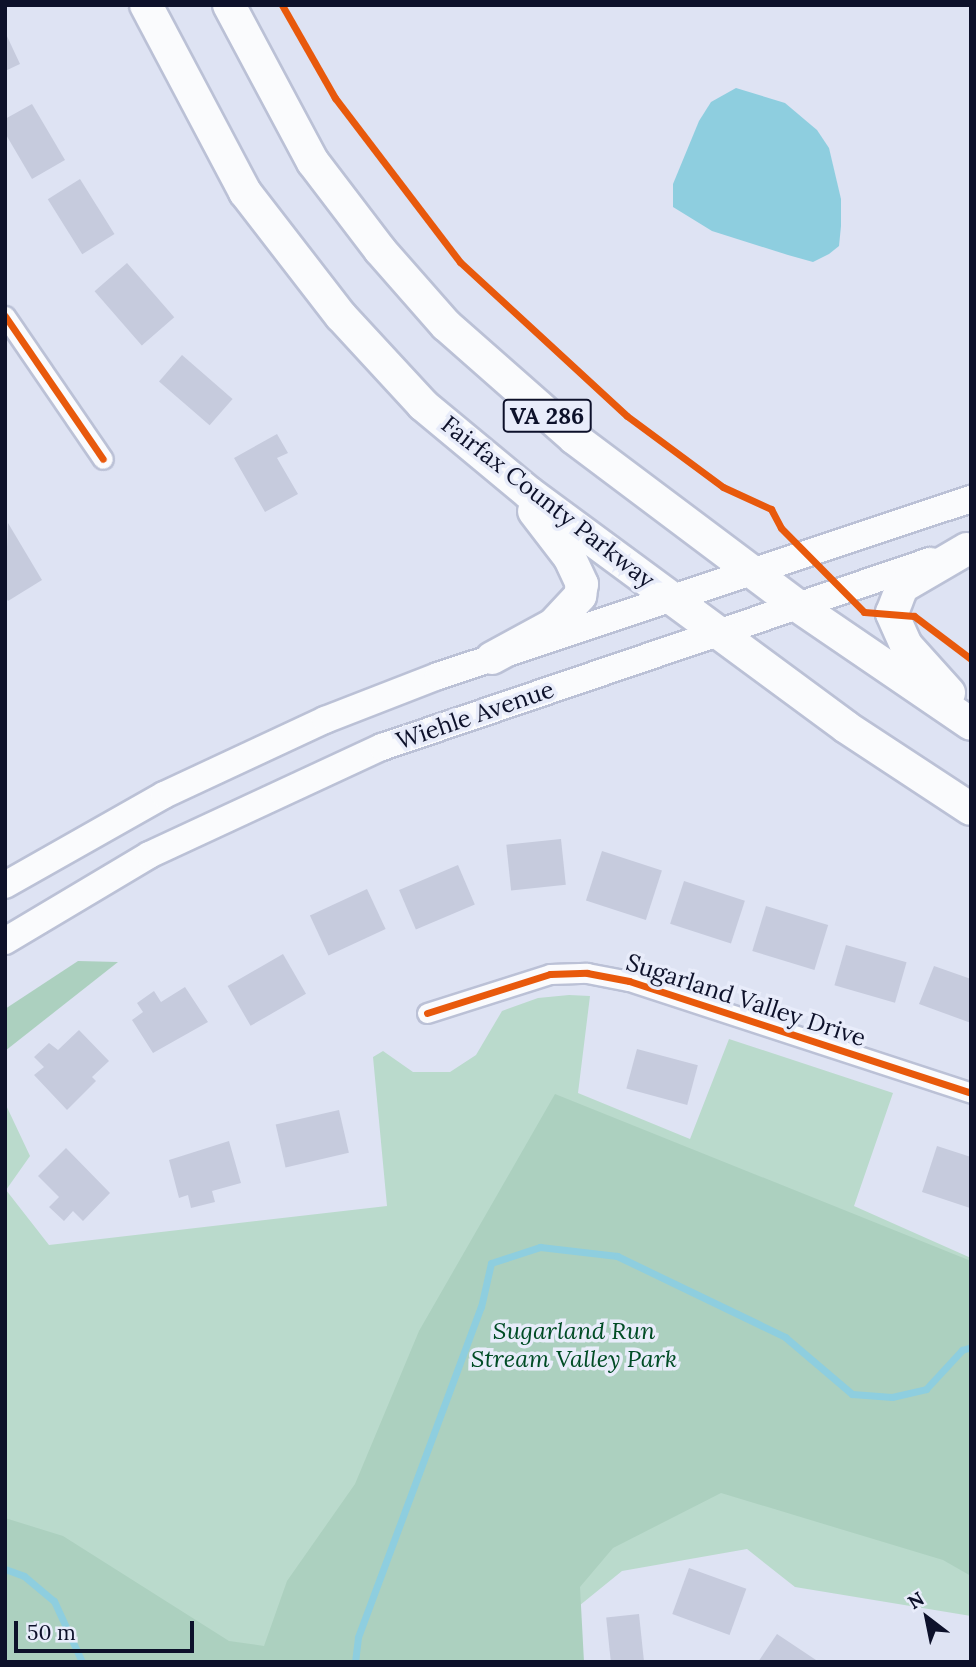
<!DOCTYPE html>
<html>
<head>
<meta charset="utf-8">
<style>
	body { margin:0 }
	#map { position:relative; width:976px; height:1667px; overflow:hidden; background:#dee3f3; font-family:Lora,serif }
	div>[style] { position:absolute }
	.green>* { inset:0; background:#badacc }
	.forest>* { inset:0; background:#acd0bf }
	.water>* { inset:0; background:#8ecedf }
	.stream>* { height:7px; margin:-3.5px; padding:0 3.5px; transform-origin:3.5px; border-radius:3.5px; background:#8ecedf }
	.building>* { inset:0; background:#c6cbdd; transform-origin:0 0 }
	.roads { filter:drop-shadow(2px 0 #bbc1d6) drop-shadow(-2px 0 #bbc1d6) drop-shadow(0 2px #bbc1d6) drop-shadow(0 -2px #bbc1d6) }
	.minor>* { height:19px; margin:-9.5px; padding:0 9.5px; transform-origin:9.5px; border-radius:9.5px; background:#fafbfd }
	.secondary>* { height:26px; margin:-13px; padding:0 13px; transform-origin:13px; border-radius:13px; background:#fafbfd }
	.trunk>* { height:32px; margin:-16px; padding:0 16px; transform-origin:16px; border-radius:16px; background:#fafbfd }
	.cycleway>* { height:7px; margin:-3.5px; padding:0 3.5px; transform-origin:3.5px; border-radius:3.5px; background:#e8590c }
	span { translate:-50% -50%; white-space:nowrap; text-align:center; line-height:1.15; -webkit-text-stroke:7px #e8ecfa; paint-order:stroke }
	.shield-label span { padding:2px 5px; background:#e8ecfa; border:2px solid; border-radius:5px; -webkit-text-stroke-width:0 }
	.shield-label { font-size:23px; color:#0d112a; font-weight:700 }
	.street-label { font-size:24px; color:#0d112a }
	.park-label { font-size:24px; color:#004c25; font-style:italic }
	.frame { position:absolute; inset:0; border:7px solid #0d112a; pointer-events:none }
	.north { position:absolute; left:892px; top:1583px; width:70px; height:70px; -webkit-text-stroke:5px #e8ecfa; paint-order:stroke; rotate:328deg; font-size:19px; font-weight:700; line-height:28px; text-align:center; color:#0d112a }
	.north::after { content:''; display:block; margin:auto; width:24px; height:32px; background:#0d112a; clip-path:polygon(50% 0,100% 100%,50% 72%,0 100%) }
	.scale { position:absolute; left:14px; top:1621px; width:180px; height:32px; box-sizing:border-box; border:4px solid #0d112a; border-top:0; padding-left:9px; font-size:21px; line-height:24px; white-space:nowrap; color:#0d112a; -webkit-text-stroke:5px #e8ecfa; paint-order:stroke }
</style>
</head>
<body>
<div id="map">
	<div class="green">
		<i style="clip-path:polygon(569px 995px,590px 996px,578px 1093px,690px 1139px,729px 1039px,893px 1093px,854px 1206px,971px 1258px,971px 1616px,795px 1587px,747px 1549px,622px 1571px,537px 1640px,5px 1662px,5px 1103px,30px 1156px,6px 1190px,49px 1245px,387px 1206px,373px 1057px,383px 1051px,413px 1072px,450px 1072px,476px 1055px,502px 1011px,538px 998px)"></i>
	</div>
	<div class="forest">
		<i style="clip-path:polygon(78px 961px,118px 962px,5px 1051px,5px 1009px)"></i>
		<i style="clip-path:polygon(555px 1094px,971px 1261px,971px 1576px,943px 1560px,721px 1493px,613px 1548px,580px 1587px,584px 1662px,5px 1662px,5px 1518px,63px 1536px,229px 1641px,264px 1646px,287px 1581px,355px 1484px,419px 1331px)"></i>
	</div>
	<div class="water">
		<i style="clip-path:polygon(736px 88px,785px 103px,817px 130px,829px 148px,841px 199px,841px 226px,839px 246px,829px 254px,813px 262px,788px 255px,712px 231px,673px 207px,673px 184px,699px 121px,711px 102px)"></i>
	</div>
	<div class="stream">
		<i style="left:5px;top:1569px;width:20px;rotate:20deg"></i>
		<i style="left:24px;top:1576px;width:39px;rotate:40deg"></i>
		<i style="left:54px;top:1601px;width:67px;rotate:65.3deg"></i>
		<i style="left:355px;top:1662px;width:25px;rotate:-83deg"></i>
		<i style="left:358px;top:1637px;width:352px;rotate:-69.6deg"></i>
		<i style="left:481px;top:1307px;width:45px;rotate:-77.2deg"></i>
		<i style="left:491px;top:1263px;width:52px;rotate:-18.1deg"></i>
		<i style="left:540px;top:1247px;width:78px;rotate:6.7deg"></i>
		<i style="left:617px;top:1256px;width:187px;rotate:25.7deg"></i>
		<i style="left:785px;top:1337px;width:88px;rotate:40.4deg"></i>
		<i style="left:852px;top:1394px;width:40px;rotate:4.3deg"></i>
		<i style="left:892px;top:1397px;width:35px;rotate:-13deg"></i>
		<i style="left:926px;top:1389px;width:53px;rotate:-47.3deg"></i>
		<i style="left:962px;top:1350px;width:9px;rotate:-18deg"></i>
	</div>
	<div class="building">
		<i style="clip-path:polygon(5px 32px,20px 64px,5px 71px)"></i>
		<i style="clip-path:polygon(32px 104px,65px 160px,32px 179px,5px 133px,5px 119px)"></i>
		<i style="left:80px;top:179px;width:65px;height:38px;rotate:58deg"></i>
		<i style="left:127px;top:263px;width:72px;height:43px;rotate:49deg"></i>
		<i style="left:182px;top:355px;width:67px;height:35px;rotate:41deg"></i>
		<i style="clip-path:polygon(277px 434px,288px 453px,277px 458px,298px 494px,265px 512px,234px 458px)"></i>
		<i style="clip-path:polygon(8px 523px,42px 580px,8px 601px,5px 596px)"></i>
		<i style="left:561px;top:839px;width:46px;height:55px;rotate:84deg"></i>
		<i style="left:602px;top:851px;width:63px;height:52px;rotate:18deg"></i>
		<i style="left:458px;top:865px;width:43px;height:64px;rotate:67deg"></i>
		<i style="left:684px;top:881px;width:64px;height:45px;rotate:18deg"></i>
		<i style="left:367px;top:889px;width:44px;height:63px;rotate:65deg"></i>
		<i style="left:766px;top:906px;width:65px;height:47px;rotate:17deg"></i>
		<i style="left:846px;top:945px;width:63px;height:42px;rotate:16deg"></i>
		<i style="left:283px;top:954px;width:46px;height:64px;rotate:60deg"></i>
		<i style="clip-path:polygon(934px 966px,971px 979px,971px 1023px,919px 1004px)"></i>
		<i style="clip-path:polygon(185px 987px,208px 1022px,153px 1053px,132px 1020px,143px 1012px,137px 1003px,154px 991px,161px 1002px)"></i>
		<i style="clip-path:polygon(79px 1030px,109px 1061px,92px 1077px,96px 1081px,67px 1110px,34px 1075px,44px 1067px,34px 1057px,49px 1043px,58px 1050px)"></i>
		<i style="left:637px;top:1049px;width:63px;height:41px;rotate:15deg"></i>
		<i style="left:339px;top:1110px;width:44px;height:65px;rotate:77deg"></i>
		<i style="clip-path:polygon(229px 1141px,241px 1183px,212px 1191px,215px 1202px,191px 1208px,188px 1195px,179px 1198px,169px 1160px)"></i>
		<i style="clip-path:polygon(937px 1146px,971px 1157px,970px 1208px,922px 1192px)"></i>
		<i style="clip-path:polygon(66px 1148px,110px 1193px,83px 1221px,73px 1211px,64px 1221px,49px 1207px,59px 1197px,38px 1176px)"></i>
		<i style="left:689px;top:1568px;width:61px;height:49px;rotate:20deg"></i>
		<i style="left:639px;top:1614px;width:48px;height:33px;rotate:84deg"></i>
		<i style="clip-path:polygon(777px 1634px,819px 1662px,758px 1662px)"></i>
	</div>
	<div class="roads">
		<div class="minor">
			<i style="left:5px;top:316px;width:173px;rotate:55.6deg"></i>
			<i style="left:427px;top:1013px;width:129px;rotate:-17.6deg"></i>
			<i style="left:550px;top:974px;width:37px;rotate:-2deg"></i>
			<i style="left:587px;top:973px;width:43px;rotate:10.8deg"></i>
			<i style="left:629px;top:981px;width:360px;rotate:18.1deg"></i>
		</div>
		<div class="secondary">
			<i style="left:5px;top:885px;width:183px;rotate:-29.5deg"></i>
			<i style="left:164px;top:795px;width:178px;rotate:-25deg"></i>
			<i style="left:325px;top:720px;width:121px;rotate:-21.3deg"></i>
			<i style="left:438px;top:676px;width:562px;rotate:-18.37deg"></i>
			<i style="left:5px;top:941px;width:168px;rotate:-30.8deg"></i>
			<i style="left:149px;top:855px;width:257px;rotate:-24.9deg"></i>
			<i style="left:382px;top:747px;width:579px;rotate:-18.75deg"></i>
		</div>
		<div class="trunk">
			<i style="left:146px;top:5px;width:212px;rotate:62.1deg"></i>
			<i style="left:245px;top:192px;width:157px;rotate:52.3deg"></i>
			<i style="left:341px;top:316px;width:121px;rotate:47.3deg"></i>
			<i style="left:423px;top:405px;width:138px;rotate:39.7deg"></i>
			<i style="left:529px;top:493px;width:394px;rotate:36.4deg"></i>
			<i style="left:846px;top:727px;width:149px;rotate:33.3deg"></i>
			<i style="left:229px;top:5px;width:178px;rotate:61.9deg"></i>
			<i style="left:313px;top:162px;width:111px;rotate:52.7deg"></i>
			<i style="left:380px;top:250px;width:100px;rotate:48.7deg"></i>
			<i style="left:446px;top:325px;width:171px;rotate:41.4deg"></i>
			<i style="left:574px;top:438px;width:280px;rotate:36.9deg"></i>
			<i style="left:798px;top:606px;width:209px;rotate:34.3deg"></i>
			<i style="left:492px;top:658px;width:69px;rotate:-28.4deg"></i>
			<i style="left:553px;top:625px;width:40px;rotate:-47deg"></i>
			<i style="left:580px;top:596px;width:12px;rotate:-81deg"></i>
			<i style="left:582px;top:584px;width:29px;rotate:-115deg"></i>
			<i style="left:570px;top:558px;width:59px;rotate:-127.5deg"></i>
			<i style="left:949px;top:693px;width:64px;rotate:-131.9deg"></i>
			<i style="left:906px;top:645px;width:35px;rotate:-114deg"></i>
			<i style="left:892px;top:613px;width:28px;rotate:-69deg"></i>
			<i style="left:902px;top:587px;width:75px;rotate:-30.3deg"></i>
		</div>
	</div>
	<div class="cycleway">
		<i style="left:282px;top:5px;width:107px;rotate:60.3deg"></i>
		<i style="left:335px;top:98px;width:206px;rotate:52.7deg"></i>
		<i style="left:460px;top:262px;width:227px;rotate:42.7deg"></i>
		<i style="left:627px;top:416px;width:119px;rotate:36.5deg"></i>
		<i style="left:723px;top:487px;width:53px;rotate:24.6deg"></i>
		<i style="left:771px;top:509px;width:21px;rotate:62deg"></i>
		<i style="left:781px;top:528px;width:118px;rotate:45.3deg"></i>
		<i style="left:864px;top:612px;width:50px;rotate:4.6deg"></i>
		<i style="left:914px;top:616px;width:71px;rotate:37deg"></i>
		<i style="left:5px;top:316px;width:173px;rotate:55.6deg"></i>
		<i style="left:427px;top:1013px;width:129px;rotate:-17.6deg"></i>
		<i style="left:550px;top:974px;width:37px;rotate:-2deg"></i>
		<i style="left:587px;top:973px;width:43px;rotate:10.8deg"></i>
		<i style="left:629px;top:981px;width:360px;rotate:18.1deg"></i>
	</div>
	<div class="shield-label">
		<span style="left:547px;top:416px">VA 286</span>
	</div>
	<div class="street-label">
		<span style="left:548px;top:502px;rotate:38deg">Fairfax County Parkway</span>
		<span style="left:475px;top:715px;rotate:-19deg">Wiehle Avenue</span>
		<span style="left:746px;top:1000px;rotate:18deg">Sugarland Valley Drive</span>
	</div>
	<div class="park-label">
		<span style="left:574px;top:1345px">Sugarland Run<br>Stream Valley Park</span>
	</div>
	<div class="frame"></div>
	<div class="north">N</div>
	<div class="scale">50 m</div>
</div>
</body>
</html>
